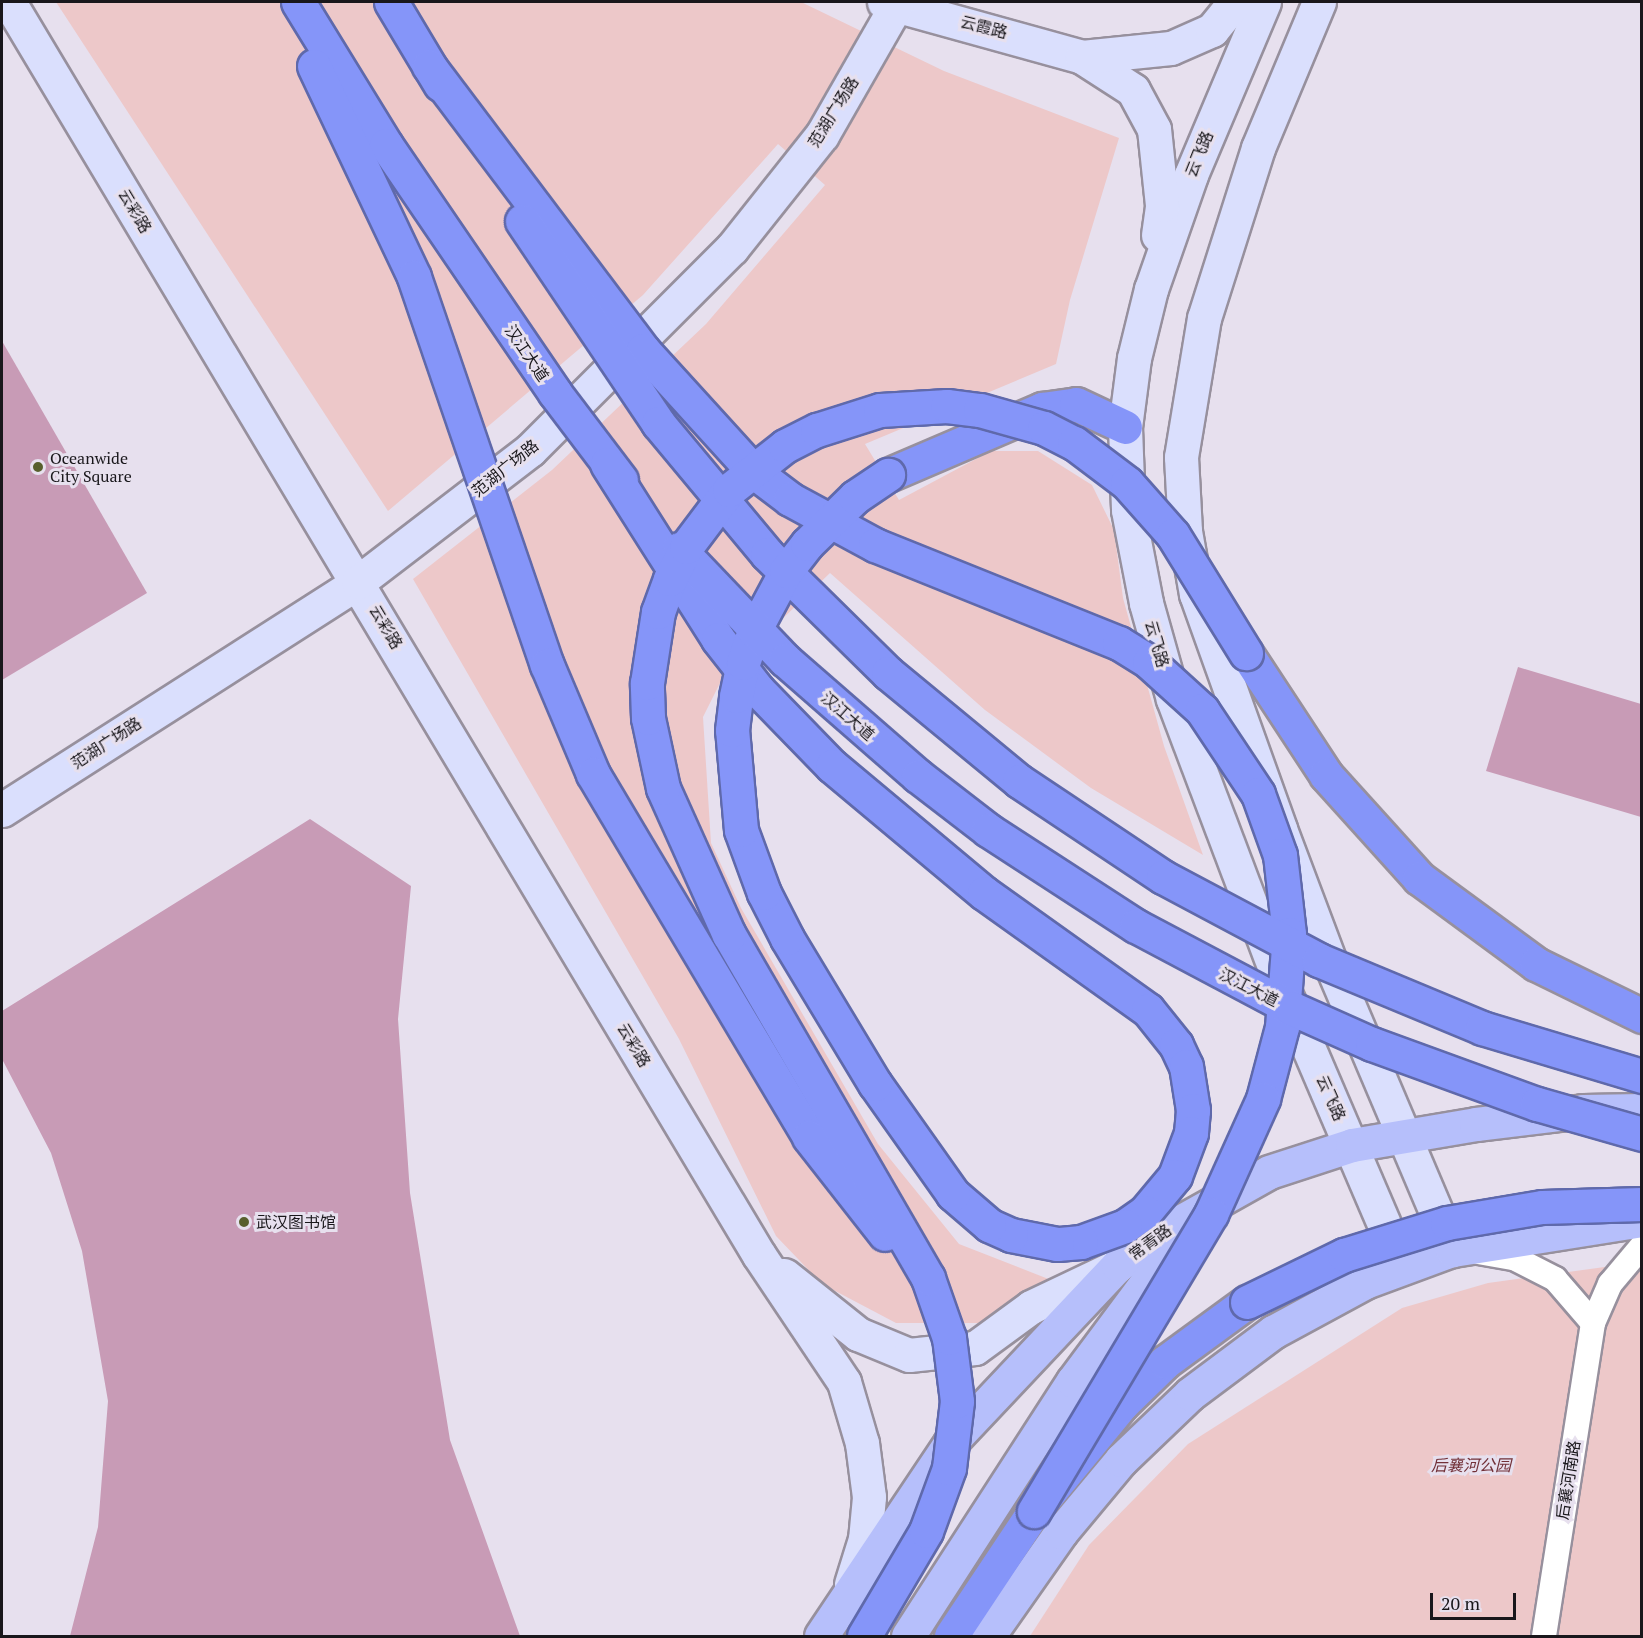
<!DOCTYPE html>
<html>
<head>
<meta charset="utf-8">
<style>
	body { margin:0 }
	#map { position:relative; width:1643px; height:1638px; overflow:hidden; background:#e7e0ee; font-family:"PT Serif","Noto Sans SC",serif }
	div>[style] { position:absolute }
	.green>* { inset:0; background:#edc8c9 }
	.building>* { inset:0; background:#c89bb6 }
	.roads { filter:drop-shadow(2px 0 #97909d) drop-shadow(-2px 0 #97909d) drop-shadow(0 2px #97909d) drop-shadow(0 -2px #97909d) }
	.street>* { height:24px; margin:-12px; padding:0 12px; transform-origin:12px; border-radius:12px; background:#fff }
	.secondary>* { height:33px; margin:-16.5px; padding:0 16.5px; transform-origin:16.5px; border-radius:16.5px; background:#dadffd }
	.primary>* { height:33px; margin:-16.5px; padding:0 16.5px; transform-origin:16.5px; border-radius:16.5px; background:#b6bffb }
	.highway>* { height:33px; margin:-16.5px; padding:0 16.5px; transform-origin:16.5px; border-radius:16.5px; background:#8595f9 }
	.bridges { filter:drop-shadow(2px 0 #5f69ab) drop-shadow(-2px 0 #5f69ab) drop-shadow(0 2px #5f69ab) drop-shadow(0 -2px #5f69ab) }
	.highway-bridge>* { height:33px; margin:-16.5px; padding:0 16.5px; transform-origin:16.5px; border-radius:16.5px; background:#8595f9 }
	.dots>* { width:16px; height:16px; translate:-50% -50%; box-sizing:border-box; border:3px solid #e7e0ee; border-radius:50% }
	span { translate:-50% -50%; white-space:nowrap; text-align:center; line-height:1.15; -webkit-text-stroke:6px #e7e0ee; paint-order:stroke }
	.street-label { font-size:16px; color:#19171b }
	.poi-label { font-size:16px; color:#19171b }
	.left { translate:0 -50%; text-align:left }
	.park-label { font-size:16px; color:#723038; font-style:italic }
	.frame { position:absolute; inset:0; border:3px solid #19171b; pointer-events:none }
	.scale { position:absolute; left:1430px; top:1593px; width:86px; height:27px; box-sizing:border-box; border:3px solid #19171b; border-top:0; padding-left:8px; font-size:18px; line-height:21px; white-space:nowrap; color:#19171b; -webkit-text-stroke:4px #e7e0ee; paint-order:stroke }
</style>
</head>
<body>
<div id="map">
	<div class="green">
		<i style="clip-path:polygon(56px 2px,801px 2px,944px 71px,1119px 138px,1070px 300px,1056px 364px,865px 444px,899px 500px,991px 451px,1038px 451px,1092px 485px,1114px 530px,1123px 598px,1164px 746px,1203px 855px,1091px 788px,985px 710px,830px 573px,724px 675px,703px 717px,711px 843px,741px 908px,878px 1144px,959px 1244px,1051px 1280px,978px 1323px,896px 1323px,822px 1284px,776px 1236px,679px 1039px,413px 579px,552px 470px,706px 324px,825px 185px,778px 144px,643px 295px,388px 511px)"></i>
		<i style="clip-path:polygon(1641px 1262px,1641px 1636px,1030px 1636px,1089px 1545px,1188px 1444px,1402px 1308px,1488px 1283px)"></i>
	</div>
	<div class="building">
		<i style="clip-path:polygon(2px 341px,147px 593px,2px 680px)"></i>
		<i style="clip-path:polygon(1518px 667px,1641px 704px,1641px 817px,1486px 771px)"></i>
		<i style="clip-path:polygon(310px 819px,411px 886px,398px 1019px,410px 1193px,450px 1440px,520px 1636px,70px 1636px,98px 1527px,108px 1401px,82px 1251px,51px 1153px,2px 1059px,2px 1011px)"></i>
	</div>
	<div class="roads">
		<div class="street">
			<i style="left:1478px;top:1252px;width:39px;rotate:10deg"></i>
			<i style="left:1516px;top:1259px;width:44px;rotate:27.1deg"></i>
			<i style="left:1555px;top:1279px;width:58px;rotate:49.2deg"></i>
			<i style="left:1544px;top:1636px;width:317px;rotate:-81.1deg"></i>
			<i style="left:1593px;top:1323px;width:43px;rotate:-66.4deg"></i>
			<i style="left:1610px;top:1284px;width:50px;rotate:-49.9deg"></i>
		</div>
		<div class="secondary">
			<i style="left:9px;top:2px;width:1460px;rotate:59.1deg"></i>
			<i style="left:759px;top:1255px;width:153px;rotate:56.2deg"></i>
			<i style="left:844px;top:1382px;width:64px;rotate:73.6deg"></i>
			<i style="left:862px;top:1443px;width:54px;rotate:82.6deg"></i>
			<i style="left:869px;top:1497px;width:42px;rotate:95.4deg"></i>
			<i style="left:865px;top:1539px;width:47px;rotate:107.3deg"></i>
			<i style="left:884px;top:2px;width:205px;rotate:15.5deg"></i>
			<i style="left:1264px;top:2px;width:188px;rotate:112.9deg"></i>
			<i style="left:1191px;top:175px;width:121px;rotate:109.3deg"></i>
			<i style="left:1151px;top:289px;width:71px;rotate:103.8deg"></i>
			<i style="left:1134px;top:358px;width:70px;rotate:97.4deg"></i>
			<i style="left:1125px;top:427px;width:83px;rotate:87.9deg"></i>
			<i style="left:1128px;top:510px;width:95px;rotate:79deg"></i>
			<i style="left:1146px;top:603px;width:100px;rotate:74.3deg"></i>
			<i style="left:1173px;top:699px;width:299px;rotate:69.3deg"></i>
			<i style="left:1279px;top:979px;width:312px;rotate:66.8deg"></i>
			<i style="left:1319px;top:2px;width:158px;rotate:112.7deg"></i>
			<i style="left:1258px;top:148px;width:178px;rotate:107.6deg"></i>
			<i style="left:1204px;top:318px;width:141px;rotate:99.4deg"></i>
			<i style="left:1181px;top:457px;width:74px;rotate:86.9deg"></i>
			<i style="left:1185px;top:531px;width:64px;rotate:80.1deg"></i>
			<i style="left:1196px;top:594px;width:250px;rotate:70.3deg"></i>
			<i style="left:1280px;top:829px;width:142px;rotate:69.4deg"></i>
			<i style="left:1330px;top:962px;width:313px;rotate:67deg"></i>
			<i style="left:1158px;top:235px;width:30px;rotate:-82deg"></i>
			<i style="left:1162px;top:205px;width:76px;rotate:-96deg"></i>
			<i style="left:1154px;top:129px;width:44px;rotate:-118.3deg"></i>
			<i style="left:1133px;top:90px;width:61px;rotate:-147.1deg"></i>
			<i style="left:1082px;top:57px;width:89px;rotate:-5.8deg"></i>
			<i style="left:1171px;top:48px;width:45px;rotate:-23.7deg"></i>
			<i style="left:1212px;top:30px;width:36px;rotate:-51deg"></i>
			<i style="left:2px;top:810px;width:423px;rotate:-32.6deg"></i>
			<i style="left:358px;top:582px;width:217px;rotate:-37.5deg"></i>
			<i style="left:530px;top:450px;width:286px;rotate:-45deg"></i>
			<i style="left:732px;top:248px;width:144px;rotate:-51.5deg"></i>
			<i style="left:822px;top:135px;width:149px;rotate:-60.2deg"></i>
			<i style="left:784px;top:1275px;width:95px;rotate:38.6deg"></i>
			<i style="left:858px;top:1334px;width:55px;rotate:22.4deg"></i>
			<i style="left:909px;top:1355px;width:66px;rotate:-6.1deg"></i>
			<i style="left:975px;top:1348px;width:69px;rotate:-36.2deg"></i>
			<i style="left:1031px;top:1307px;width:95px;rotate:-25.5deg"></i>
		</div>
		<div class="primary">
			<i style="left:821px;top:1636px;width:232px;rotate:-56.2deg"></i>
			<i style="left:950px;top:1443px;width:245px;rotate:-46.7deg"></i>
			<i style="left:1118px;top:1265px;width:57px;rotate:-36.5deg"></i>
			<i style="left:1164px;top:1231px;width:120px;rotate:-29.3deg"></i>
			<i style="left:1269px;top:1172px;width:87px;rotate:-18deg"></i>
			<i style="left:1352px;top:1145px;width:126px;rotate:-9.6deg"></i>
			<i style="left:1476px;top:1124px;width:108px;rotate:-6.9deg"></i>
			<i style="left:1583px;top:1111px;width:59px;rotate:-1deg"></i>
			<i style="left:908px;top:1636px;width:304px;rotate:-57.1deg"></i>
			<i style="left:1073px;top:1381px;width:186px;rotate:-53.3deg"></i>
			<i style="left:988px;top:1636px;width:127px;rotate:-54.9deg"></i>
			<i style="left:1061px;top:1532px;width:94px;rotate:-50.2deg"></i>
			<i style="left:1121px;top:1460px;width:95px;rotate:-43.7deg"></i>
			<i style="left:1190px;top:1394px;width:104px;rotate:-36.8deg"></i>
			<i style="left:1273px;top:1332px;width:105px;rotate:-28.5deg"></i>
			<i style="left:1365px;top:1282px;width:93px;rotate:-20.2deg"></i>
			<i style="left:1452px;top:1250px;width:192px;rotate:-9deg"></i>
		</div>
		<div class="highway">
			<i style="left:888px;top:475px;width:168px;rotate:-23.2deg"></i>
			<i style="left:1042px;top:409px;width:34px;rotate:-8deg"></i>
			<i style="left:1076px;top:404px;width:54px;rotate:25.1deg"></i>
			<i style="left:1246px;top:653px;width:146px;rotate:56.7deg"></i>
			<i style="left:1326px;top:775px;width:139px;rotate:47.9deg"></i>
			<i style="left:1419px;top:878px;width:145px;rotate:36.3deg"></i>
			<i style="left:1536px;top:964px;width:118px;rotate:26.1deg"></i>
			<i style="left:951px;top:1636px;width:150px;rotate:-56.4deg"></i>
			<i style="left:1034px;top:1511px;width:139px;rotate:-50.6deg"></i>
			<i style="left:1122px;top:1404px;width:60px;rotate:-44.3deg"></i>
			<i style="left:1165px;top:1362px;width:102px;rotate:-36.2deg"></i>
		</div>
	</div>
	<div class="bridges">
		<div class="highway-bridge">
			<i style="left:298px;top:2px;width:168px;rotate:58.4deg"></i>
			<i style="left:386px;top:145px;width:300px;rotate:55.7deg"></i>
			<i style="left:555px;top:393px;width:109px;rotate:52.8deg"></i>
			<i style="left:391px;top:2px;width:96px;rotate:59.1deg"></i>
			<i style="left:314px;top:66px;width:233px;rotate:64.6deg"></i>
			<i style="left:414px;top:277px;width:410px;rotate:71.1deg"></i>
			<i style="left:547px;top:665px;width:118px;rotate:67.1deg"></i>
			<i style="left:593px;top:774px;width:422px;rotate:59.2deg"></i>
			<i style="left:809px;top:1137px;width:123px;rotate:51.9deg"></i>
			<i style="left:429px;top:66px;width:356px;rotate:53deg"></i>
			<i style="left:643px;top:350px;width:164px;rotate:47.7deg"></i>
			<i style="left:753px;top:471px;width:46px;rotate:37.1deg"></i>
			<i style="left:790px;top:499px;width:97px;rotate:28.4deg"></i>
			<i style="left:875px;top:545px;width:263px;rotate:21.9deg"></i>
			<i style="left:1119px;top:643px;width:36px;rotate:32deg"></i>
			<i style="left:1149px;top:662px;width:72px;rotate:42.2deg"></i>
			<i style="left:1202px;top:710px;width:101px;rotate:56.3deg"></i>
			<i style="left:1258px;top:794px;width:65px;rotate:70.2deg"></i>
			<i style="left:1280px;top:855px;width:80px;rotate:83.5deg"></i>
			<i style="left:1289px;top:934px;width:93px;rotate:94.3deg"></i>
			<i style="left:1282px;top:1027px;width:74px;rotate:104.8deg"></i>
			<i style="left:1263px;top:1099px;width:126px;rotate:114.3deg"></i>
			<i style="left:1211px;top:1214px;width:346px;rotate:120.8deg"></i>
			<i style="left:522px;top:221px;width:244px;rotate:56deg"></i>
			<i style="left:658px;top:423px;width:170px;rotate:50.2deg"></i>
			<i style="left:767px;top:554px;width:170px;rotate:44.5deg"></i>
			<i style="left:888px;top:673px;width:170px;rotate:39.5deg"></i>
			<i style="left:1019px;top:781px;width:173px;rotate:33.7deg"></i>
			<i style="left:1163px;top:877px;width:177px;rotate:28deg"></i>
			<i style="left:1319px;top:960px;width:177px;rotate:22.6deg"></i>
			<i style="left:1482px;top:1028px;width:167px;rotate:16.7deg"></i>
			<i style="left:607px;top:464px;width:207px;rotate:57.6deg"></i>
			<i style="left:718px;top:639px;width:65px;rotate:51.9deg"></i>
			<i style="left:758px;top:690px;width:106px;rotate:45.8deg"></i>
			<i style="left:832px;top:766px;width:198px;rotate:39.9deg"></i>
			<i style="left:984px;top:893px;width:201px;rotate:35.5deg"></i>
			<i style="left:1148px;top:1010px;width:45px;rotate:51.3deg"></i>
			<i style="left:1176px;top:1045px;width:23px;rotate:65deg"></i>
			<i style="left:1186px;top:1066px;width:45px;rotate:81deg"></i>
			<i style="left:1193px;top:1110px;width:23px;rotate:95deg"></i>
			<i style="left:1191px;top:1133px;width:46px;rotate:110.4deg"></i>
			<i style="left:1175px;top:1176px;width:47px;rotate:129.8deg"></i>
			<i style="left:1145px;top:1212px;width:24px;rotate:145deg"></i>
			<i style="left:1125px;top:1226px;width:47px;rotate:160deg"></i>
			<i style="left:1081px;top:1242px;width:24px;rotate:175deg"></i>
			<i style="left:1057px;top:1244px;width:47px;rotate:-168.9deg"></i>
			<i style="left:1011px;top:1235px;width:24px;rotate:-156deg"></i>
			<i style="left:989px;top:1225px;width:48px;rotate:-139.3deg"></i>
			<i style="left:953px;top:1194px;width:135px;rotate:-125.3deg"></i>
			<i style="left:875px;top:1084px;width:170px;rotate:-121.1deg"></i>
			<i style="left:787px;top:938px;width:51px;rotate:-117.1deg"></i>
			<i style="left:764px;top:893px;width:67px;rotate:-110.1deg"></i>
			<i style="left:741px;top:830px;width:100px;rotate:-95.1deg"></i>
			<i style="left:732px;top:730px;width:34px;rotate:-83deg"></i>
			<i style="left:736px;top:696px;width:34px;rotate:-78deg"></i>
			<i style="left:743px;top:663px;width:34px;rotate:-71deg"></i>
			<i style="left:754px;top:631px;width:68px;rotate:-61.9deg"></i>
			<i style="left:786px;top:571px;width:34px;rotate:-52deg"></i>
			<i style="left:807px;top:544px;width:67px;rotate:-44.4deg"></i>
			<i style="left:855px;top:497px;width:40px;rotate:-34deg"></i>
			<i style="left:679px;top:549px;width:153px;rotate:46.3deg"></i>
			<i style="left:785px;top:660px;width:176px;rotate:41.1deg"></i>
			<i style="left:918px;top:776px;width:88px;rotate:37.6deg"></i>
			<i style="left:988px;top:830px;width:176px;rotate:33deg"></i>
			<i style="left:1136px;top:926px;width:175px;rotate:27.9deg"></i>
			<i style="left:1291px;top:1008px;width:89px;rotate:24deg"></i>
			<i style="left:1372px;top:1044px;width:176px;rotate:20deg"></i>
			<i style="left:1537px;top:1104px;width:109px;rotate:15.9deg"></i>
			<i style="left:1247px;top:1302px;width:108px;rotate:-25.9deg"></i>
			<i style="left:1344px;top:1255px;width:108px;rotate:-17.3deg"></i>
			<i style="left:1447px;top:1223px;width:96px;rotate:-9.6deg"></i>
			<i style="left:1542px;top:1207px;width:100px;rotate:-1.7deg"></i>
			<i style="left:864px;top:1636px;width:122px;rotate:-59.4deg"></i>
			<i style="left:926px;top:1531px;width:67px;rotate:-69.9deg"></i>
			<i style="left:949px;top:1468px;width:67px;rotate:-83.2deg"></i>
			<i style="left:957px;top:1401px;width:64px;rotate:-97.2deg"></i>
			<i style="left:949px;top:1338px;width:64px;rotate:-109.3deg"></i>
			<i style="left:928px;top:1278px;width:397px;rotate:-120.1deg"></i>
			<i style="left:729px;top:935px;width:161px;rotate:-114.2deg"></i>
			<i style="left:663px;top:788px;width:72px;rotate:-102.1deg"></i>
			<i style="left:648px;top:718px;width:35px;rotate:-92deg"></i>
			<i style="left:647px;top:683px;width:72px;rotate:-81.2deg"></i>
			<i style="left:658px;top:612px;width:35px;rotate:-70deg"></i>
			<i style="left:670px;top:579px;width:36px;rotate:-63deg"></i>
			<i style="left:686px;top:547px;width:71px;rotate:-53deg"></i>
			<i style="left:729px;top:490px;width:71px;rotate:-38.2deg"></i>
			<i style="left:785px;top:446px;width:36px;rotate:-27deg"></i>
			<i style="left:817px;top:430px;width:66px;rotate:-17.6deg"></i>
			<i style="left:880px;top:410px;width:67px;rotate:-3.4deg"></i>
			<i style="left:947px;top:406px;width:33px;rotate:7deg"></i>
			<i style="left:980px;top:410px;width:66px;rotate:15.7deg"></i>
			<i style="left:1044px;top:428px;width:34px;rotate:27deg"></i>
			<i style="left:1074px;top:443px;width:66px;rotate:37deg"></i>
			<i style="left:1127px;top:483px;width:69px;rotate:48.5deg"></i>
			<i style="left:1173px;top:535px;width:139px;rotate:58.3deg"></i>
		</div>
	</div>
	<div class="dots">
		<i style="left:38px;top:467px;background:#585f2d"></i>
		<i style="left:244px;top:1222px;background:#585f2d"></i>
	</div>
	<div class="street-label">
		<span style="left:984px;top:27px;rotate:14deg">云霞路</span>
		<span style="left:833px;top:112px;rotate:-58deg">范湖广场路</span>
		<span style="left:1199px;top:154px;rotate:-68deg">云飞路</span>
		<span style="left:135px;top:211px;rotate:59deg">云彩路</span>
		<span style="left:527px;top:353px;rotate:56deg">汉江大道</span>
		<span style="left:505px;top:468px;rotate:-39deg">范湖广场路</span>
		<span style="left:386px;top:627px;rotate:59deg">云彩路</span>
		<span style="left:1157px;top:644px;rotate:74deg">云飞路</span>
		<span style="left:848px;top:716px;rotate:41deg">汉江大道</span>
		<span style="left:106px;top:743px;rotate:-33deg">范湖广场路</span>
		<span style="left:1249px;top:987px;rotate:27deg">汉江大道</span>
		<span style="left:634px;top:1045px;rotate:59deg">云彩路</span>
		<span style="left:1331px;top:1098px;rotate:66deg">云飞路</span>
		<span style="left:1150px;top:1242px;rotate:-36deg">常青路</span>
		<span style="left:1568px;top:1480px;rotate:-81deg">后襄河南路</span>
	</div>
	<div class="poi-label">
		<span class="left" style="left:50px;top:467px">Oceanwide<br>City Square</span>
		<span class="left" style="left:256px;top:1222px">武汉图书馆</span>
	</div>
	<div class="park-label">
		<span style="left:1471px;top:1465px">后襄河公园</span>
	</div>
	<div class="frame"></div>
	<div class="scale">20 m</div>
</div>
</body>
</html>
